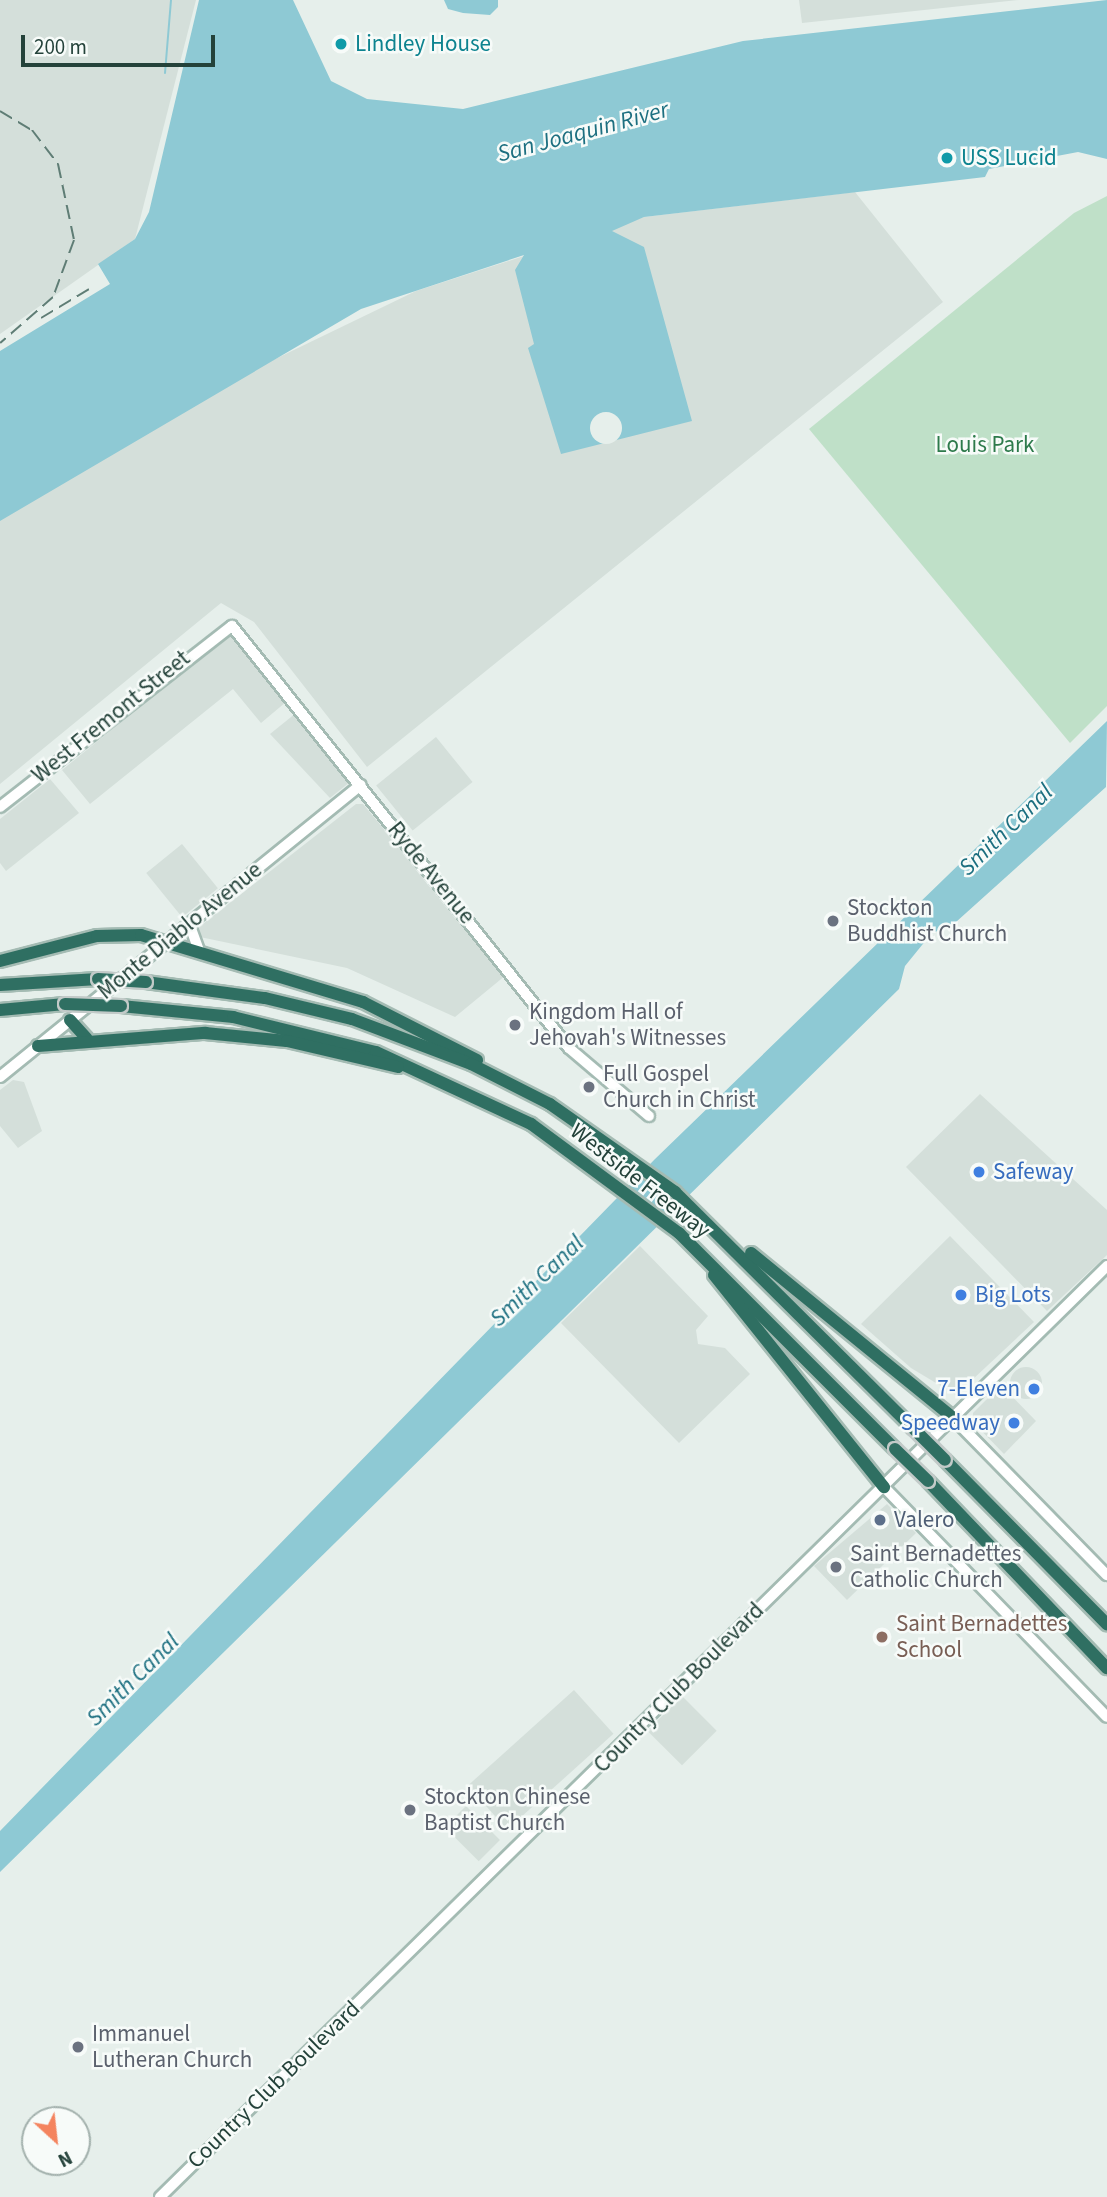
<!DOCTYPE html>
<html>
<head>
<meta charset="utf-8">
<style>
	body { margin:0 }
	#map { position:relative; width:1107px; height:2197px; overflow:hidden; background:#e6efeb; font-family:"Source Sans 3",sans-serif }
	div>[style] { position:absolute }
	.built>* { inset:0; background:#d4dfda; transform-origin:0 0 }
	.round { border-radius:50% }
	.green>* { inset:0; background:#bfe0c8 }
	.water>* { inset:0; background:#8ec9d4 }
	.pier>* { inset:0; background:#e6efeb }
	.stream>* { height:2px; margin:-1px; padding:0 1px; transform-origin:1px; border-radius:1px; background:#8ec9d4 }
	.roads { filter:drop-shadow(2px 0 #a4bbb3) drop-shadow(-2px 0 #a4bbb3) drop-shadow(0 2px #a4bbb3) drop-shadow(0 -2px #a4bbb3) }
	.secondary>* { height:10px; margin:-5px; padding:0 5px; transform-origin:5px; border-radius:5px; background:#fff }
	.highway>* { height:12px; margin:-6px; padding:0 6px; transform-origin:6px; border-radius:6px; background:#2f6f62 }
	.rail>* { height:2px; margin-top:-1px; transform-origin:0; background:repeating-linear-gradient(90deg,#5f7d75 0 14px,transparent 0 21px) }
	.bridges { filter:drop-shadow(2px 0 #c2cac8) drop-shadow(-2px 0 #c2cac8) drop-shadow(0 2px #c2cac8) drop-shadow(0 -2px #c2cac8) }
	.highway-bridge>* { height:12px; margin:-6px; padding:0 6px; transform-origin:6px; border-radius:6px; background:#2f6f62 }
	.dots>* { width:19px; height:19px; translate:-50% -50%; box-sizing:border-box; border:4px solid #f7fbf9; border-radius:50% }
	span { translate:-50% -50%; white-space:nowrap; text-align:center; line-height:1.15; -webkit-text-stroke:5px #f7fbf9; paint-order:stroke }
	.culture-label { font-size:23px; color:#0d838f }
	.left { translate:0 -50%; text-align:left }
	.park-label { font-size:23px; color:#2d7a4b }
	.street-label { font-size:23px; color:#24423a }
	.worship-label { font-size:23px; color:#5b616d }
	.shop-label { font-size:23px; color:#366cbe }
	.right { translate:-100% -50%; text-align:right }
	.service-label { font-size:23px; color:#4e5e75 }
	.education-label { font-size:23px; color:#785e54 }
	.water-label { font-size:24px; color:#1c6f80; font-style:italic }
	.north { position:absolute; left:21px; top:2106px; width:70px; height:70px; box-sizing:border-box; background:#f7fbf9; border:2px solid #a3b1ad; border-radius:50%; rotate:153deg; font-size:19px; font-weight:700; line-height:28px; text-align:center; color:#24423a }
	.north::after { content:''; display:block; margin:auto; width:24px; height:32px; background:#f4845f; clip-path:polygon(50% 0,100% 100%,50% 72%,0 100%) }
	.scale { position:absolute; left:21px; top:35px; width:194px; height:32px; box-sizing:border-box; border:4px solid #24423a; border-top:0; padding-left:9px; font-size:21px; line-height:24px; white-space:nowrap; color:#24423a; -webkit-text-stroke:5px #f7fbf9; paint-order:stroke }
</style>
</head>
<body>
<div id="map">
	<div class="built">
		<i style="clip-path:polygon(0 0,196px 0,135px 239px,0 334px)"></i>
		<i style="clip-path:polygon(799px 0,1019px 0,802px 23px)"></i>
		<i style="clip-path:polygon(855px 192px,943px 302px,367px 767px,254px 622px,221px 603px,0 784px,0 504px,161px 414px,416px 291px,644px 217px)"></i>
		<i style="clip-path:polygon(230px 634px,286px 702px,261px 723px,233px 689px,90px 804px,62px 770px)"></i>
		<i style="clip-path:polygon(296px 713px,350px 782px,330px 798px,270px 734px)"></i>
		<i style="left:436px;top:737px;width:58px;height:77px;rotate:51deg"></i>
		<i style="clip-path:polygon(50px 779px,79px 813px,6px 871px,0 863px,0 819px)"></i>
		<i style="clip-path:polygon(356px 804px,363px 804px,506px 975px,455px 1017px,347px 968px,200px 937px,199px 927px)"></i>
		<i style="left:182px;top:844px;width:57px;height:46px;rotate:51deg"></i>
		<i style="clip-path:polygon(13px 1080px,24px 1082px,42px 1131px,18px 1148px,0 1126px,0 1090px)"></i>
		<i style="clip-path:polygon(980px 1094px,1107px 1210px,1107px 1255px,1047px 1311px,906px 1167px)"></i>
		<i style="clip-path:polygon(950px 1236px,1034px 1322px,956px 1395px,911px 1368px,861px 1324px)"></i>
		<i style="clip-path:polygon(640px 1246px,708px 1316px,696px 1330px,698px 1344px,725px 1348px,750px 1374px,679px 1443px,561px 1323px)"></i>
		<i class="round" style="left:1010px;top:1367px;width:32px;height:32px"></i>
		<i style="clip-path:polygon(1001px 1385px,1036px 1421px,1004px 1454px,973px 1422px,973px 1413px)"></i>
		<i style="clip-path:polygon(887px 1504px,916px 1533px,847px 1600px,814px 1566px)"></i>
		<i style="left:574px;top:1690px;width:59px;height:143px;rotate:48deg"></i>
		<i style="left:682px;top:1696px;width:49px;height:49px;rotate:45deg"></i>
		<i style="left:466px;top:1806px;width:48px;height:30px;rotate:45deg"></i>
	</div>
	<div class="green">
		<i style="clip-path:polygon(1107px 196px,1107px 706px,1070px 743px,809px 429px,1074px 213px)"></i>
	</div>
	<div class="water">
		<i style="clip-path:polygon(199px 0,293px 0,331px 81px,367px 99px,463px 109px,743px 41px,1107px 0,1107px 159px,1078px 152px,989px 169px,985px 177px,644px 217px,612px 231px,644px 247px,692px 421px,561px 454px,528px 348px,534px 344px,515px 270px,524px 255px,361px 309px,0 521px,0 351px,110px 284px,98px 264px,135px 239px,149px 212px)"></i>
		<i style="clip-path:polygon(444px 0,498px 0,498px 7px,490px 15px,463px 13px,448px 9px)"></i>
		<i style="clip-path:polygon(1107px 721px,1106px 787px,956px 922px,931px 934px,905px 966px,899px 989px,0 1872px,0 1831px,655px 1159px)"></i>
	</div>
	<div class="pier">
		<i class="round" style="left:590px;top:412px;width:32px;height:32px"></i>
	</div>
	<div class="stream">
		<i style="left:165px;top:73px;width:73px;rotate:-85.3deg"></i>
	</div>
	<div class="roads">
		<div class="secondary">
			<i style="left:0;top:807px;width:294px;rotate:-38deg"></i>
			<i style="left:232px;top:626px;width:540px;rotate:51.39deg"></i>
			<i style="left:569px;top:1048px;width:105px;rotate:40.4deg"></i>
			<i style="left:189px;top:923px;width:30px;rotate:70deg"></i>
			<i style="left:0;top:1077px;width:464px;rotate:-39deg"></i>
			<i style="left:953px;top:1418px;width:220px;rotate:45.6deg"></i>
			<i style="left:884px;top:1487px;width:320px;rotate:45.9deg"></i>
			<i style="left:160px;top:2197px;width:1328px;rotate:-44.51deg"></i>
		</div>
		<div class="highway">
			<i style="left:0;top:961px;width:100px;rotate:-14.5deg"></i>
			<i style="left:97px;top:936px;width:44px;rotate:-1.3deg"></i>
			<i style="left:141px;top:935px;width:232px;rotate:16.8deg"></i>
			<i style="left:363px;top:1002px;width:128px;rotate:27deg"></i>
			<i style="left:146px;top:982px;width:120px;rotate:7.7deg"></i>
			<i style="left:265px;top:998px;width:89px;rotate:13.6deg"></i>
			<i style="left:352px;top:1019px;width:127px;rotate:20.7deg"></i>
			<i style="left:471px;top:1064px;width:89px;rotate:26.9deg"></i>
			<i style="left:550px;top:1104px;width:153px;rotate:35.1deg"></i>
			<i style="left:675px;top:1192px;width:335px;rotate:44.8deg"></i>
			<i style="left:0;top:985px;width:98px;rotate:-3.5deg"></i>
			<i style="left:121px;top:1006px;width:113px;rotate:5.6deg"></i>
			<i style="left:233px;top:1017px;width:147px;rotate:13.8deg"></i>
			<i style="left:376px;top:1052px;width:171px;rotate:24.9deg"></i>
			<i style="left:531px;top:1124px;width:184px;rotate:36.4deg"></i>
			<i style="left:679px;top:1233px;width:305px;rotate:45deg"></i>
			<i style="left:0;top:1010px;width:65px;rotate:-5.3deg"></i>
			<i style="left:70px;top:1020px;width:25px;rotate:48deg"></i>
			<i style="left:38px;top:1046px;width:168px;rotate:-4.5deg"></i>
			<i style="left:205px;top:1033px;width:82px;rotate:5.6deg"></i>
			<i style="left:287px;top:1041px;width:114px;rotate:13.2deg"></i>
			<i style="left:751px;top:1253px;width:261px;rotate:39.2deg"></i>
			<i style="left:714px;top:1275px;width:272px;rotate:51.3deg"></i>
			<i style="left:945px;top:1460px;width:231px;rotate:45.4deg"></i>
			<i style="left:928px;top:1481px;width:259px;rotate:46.3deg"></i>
		</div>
	</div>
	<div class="rail">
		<i style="left:0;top:111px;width:37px;rotate:31deg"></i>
		<i style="left:32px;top:130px;width:43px;rotate:52.6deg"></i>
		<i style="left:58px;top:164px;width:78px;rotate:78.1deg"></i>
		<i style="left:74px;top:240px;width:61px;rotate:110.2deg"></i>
		<i style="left:53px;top:297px;width:70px;rotate:139deg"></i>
		<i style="left:41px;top:318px;width:56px;rotate:-31.1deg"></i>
	</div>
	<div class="bridges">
		<div class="highway-bridge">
			<i style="left:98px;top:979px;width:48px;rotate:3.6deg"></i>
			<i style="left:65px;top:1004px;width:56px;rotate:2deg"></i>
			<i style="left:913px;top:1428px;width:45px;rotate:45deg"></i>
			<i style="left:895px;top:1449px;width:46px;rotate:44.1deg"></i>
		</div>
	</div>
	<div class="dots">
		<i style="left:341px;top:44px;background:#0f9aa8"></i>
		<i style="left:947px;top:158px;background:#0f9aa8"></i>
		<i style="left:833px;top:921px;background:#6b7280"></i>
		<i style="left:515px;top:1025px;background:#6b7280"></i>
		<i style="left:589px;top:1087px;background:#6b7280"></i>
		<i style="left:979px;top:1172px;background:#3f7fe0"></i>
		<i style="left:961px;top:1295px;background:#3f7fe0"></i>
		<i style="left:1034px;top:1389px;background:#3f7fe0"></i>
		<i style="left:1014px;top:1423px;background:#3f7fe0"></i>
		<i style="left:880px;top:1520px;background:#5c6f8a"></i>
		<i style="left:836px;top:1567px;background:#6b7280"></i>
		<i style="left:882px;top:1637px;background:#8d6e63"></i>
		<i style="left:410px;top:1810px;background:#6b7280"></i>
		<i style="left:78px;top:2047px;background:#6b7280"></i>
	</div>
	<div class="culture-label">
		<span class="left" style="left:355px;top:44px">Lindley House</span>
		<span class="left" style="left:961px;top:158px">USS Lucid</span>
	</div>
	<div class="park-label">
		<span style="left:985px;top:445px">Louis Park</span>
	</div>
	<div class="street-label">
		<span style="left:111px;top:717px;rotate:-39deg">West Fremont Street</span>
		<span style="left:431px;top:873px;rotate:51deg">Ryde Avenue</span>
		<span style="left:180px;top:931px;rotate:-39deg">Monte Diablo Avenue</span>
		<span style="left:640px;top:1181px;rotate:38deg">Westside Freeway</span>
		<span style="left:679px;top:1688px;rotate:-45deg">Country Club Boulevard</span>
		<span style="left:274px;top:2085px;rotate:-44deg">Country Club Boulevard</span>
	</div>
	<div class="worship-label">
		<span class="left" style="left:847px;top:921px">Stockton<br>Buddhist Church</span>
		<span class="left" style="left:529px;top:1025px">Kingdom Hall of<br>Jehovah's Witnesses</span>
		<span class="left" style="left:603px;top:1087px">Full Gospel<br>Church in Christ</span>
		<span class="left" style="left:850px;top:1567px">Saint Bernadettes<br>Catholic Church</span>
		<span class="left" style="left:424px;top:1810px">Stockton Chinese<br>Baptist Church</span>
		<span class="left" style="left:92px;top:2047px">Immanuel<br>Lutheran Church</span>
	</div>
	<div class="shop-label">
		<span class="left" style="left:993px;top:1172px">Safeway</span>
		<span class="left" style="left:975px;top:1295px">Big Lots</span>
		<span class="right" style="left:1020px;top:1389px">7-Eleven</span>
		<span class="right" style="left:1000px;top:1423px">Speedway</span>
	</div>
	<div class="service-label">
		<span class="left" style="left:894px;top:1520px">Valero</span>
	</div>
	<div class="education-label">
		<span class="left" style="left:896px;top:1637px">Saint Bernadettes<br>School</span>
	</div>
	<div class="water-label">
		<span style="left:583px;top:132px;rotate:-15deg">San Joaquin River</span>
		<span style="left:1006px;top:830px;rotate:-44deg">Smith Canal</span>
		<span style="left:537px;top:1281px;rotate:-44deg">Smith Canal</span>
		<span style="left:133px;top:1680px;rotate:-45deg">Smith Canal</span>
	</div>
	<div class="north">N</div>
	<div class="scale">200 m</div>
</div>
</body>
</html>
